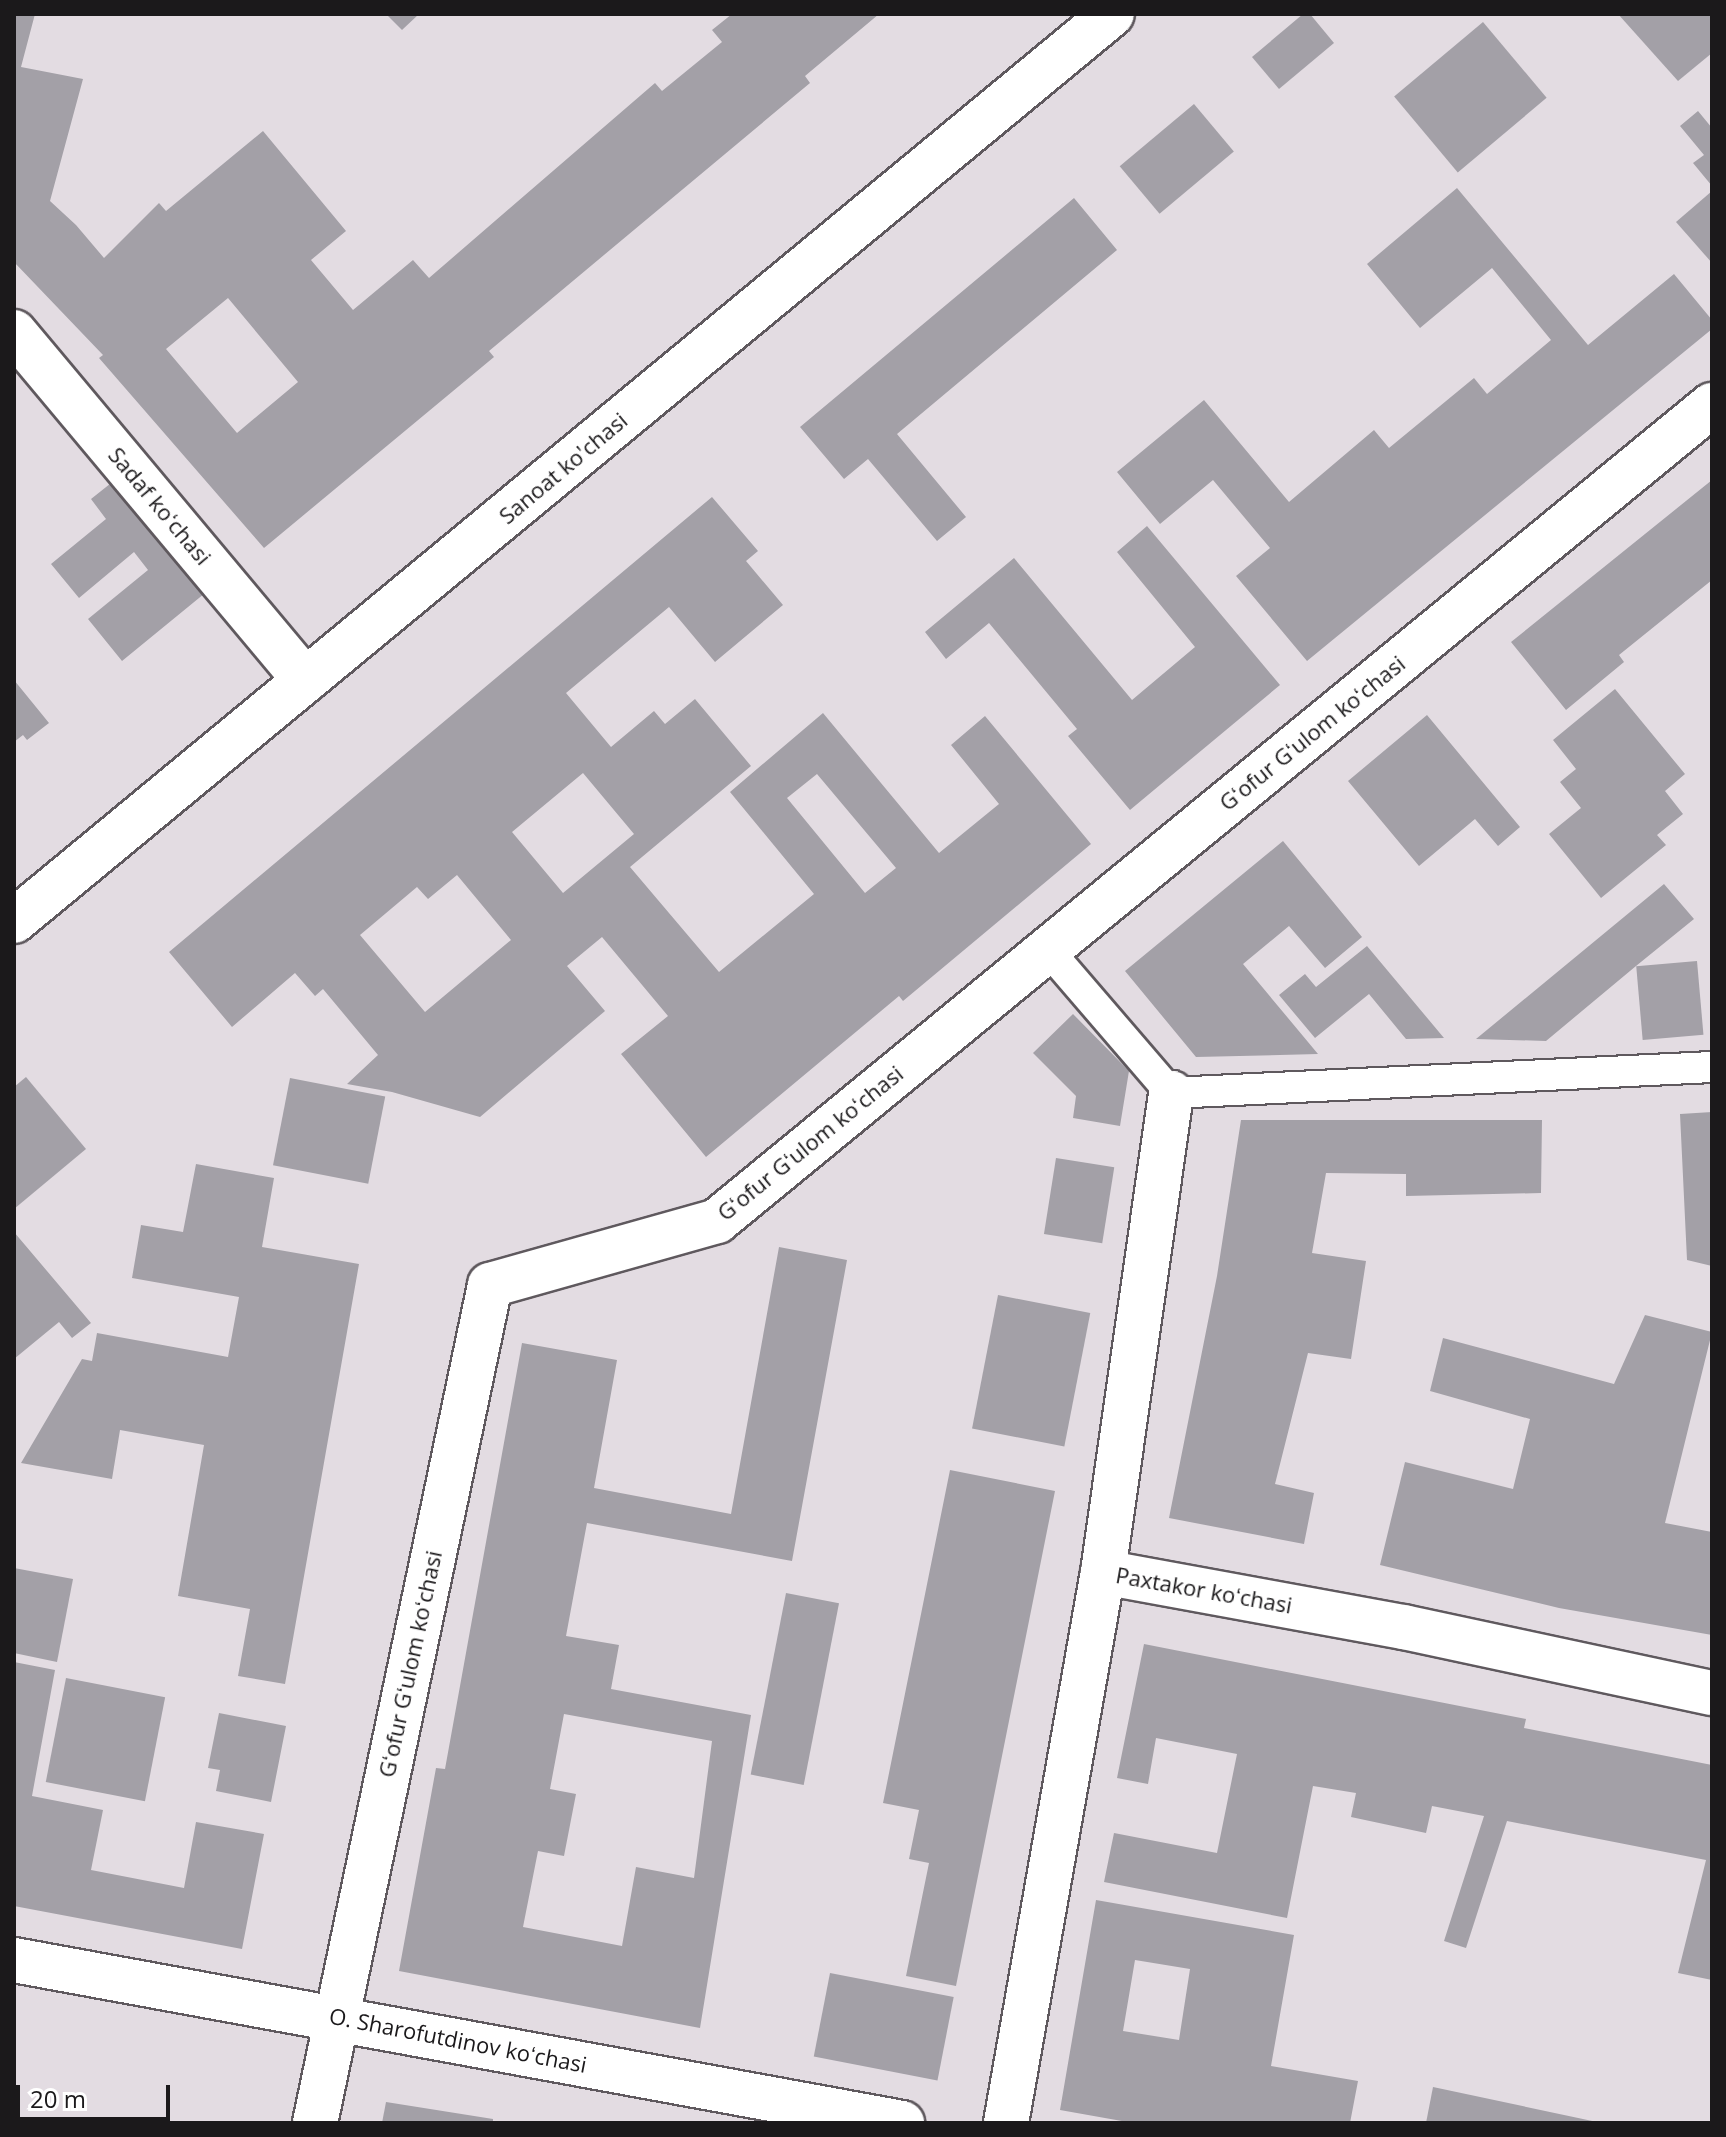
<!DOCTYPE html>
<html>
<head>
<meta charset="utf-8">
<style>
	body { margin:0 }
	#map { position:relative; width:1726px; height:2137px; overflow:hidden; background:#e3dce2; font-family:"Open Sans",sans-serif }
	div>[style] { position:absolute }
	.building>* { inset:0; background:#a3a0a7; transform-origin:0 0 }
	.roads { filter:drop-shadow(2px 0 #5f595e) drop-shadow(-2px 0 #5f595e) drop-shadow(0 2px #5f595e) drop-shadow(0 -2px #5f595e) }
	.lane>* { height:30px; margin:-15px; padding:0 15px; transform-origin:15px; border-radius:15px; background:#fff }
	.street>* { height:44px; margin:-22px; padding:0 22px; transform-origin:22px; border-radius:22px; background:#fff }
	.secondary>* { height:44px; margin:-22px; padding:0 22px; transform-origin:22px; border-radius:22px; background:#fff }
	span { translate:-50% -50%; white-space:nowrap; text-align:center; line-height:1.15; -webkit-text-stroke:6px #fff; paint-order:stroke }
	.street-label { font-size:22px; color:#1b191b }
	.frame { position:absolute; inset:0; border:16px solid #1b191b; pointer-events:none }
	.scale { position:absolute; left:16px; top:2085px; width:154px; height:36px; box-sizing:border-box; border:4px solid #1b191b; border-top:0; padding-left:10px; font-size:24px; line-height:28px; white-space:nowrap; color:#1b191b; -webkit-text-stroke:6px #fff; paint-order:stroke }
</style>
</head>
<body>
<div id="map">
	<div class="building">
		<i style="clip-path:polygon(evenodd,14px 14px,35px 14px,21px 67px,83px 79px,50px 201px,76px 225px,104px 258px,159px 203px,166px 211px,263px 131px,346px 231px,311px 260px,353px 310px,413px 260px,429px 278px,655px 83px,662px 91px,722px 42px,712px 30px,732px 14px,879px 14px,805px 76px,810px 83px,489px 351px,494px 357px,264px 548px,99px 358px,103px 355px,14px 262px,14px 14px,228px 298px,298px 382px,237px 433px,166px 349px,228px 298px)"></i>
		<i style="clip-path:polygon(386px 14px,419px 14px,402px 30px)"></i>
		<i style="clip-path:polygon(1303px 14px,1310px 14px,1334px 43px,1279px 89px,1252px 57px)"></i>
		<i style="clip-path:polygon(1618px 14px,1712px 14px,1712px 53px,1678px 81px)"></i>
		<i style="left:1483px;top:22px;width:99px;height:116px;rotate:50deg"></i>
		<i style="left:1194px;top:104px;width:62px;height:97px;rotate:50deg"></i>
		<i style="clip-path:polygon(1698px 111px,1712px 128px,1712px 186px,1693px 163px,1704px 155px,1680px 126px)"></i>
		<i style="clip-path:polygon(1457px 188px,1588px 345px,1674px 274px,1712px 320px,1712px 329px,1307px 661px,1236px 576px,1270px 548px,1213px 480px,1160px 524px,1117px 472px,1204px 400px,1289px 502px,1374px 430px,1389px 448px,1474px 378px,1487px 394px,1551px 340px,1492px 268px,1420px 328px,1367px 264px)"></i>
		<i style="clip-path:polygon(1712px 191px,1712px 263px,1676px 222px)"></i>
		<i style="clip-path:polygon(1074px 198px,1117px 250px,897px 434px,966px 517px,937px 541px,868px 459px,844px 479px,800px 427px)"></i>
		<i style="clip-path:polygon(125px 472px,210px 589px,122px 661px,88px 619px,148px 570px,134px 552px,79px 598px,51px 564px,106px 519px,91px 499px)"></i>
		<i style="clip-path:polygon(1712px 480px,1712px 580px,1619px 655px,1624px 662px,1566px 710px,1511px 642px)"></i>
		<i style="clip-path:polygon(evenodd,712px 497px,758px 551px,746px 561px,783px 605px,715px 662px,669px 607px,566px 693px,611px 747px,654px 711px,665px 724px,695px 699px,751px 766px,630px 867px,719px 972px,814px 894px,730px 792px,823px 713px,939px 853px,999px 804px,951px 745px,985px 716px,1091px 844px,903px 1001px,899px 996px,706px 1157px,621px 1054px,668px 1016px,602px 937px,567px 966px,605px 1011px,480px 1117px,392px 1092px,347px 1084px,378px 1055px,323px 989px,315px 996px,295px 973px,232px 1027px,169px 952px,712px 497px,583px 773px,634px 834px,563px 893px,512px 832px,583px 773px,712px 497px,817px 774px,896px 868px,865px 893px,787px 798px,817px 774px,712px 497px,457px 875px,511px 940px,425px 1012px,360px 935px,417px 887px,428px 899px,457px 875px)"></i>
		<i style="clip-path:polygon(1147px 526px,1280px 685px,1130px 810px,1068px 736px,1077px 729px,989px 623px,946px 659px,925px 632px,1014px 558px,1132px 700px,1195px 647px,1117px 552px)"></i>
		<i style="clip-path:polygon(14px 680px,49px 723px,27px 740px,23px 735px,14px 742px)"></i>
		<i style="clip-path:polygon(1615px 689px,1685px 774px,1665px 791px,1683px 814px,1657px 835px,1666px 845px,1601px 898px,1549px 834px,1581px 808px,1560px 782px,1576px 769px,1553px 740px)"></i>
		<i style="clip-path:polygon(1427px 715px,1520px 827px,1498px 846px,1475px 819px,1419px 866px,1348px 781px)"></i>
		<i style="clip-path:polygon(1283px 841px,1362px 937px,1325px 968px,1289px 926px,1243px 964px,1318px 1054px,1196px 1057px,1125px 971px)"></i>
		<i style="clip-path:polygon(1664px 884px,1694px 919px,1636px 966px,1546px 1041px,1476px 1039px)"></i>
		<i style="clip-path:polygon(1367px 946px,1444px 1038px,1406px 1039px,1369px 994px,1315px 1038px,1279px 995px,1305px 974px,1316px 987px)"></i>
		<i style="left:1697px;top:961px;width:74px;height:61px;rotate:85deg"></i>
		<i style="clip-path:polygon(1073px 1014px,1129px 1071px,1120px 1126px,1073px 1118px,1076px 1096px,1033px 1053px)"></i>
		<i style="clip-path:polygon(26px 1077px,86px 1149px,14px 1209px,14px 1087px)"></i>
		<i style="left:290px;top:1078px;width:97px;height:89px;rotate:11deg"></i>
		<i style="clip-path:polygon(1712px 1112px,1710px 1129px,1712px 1266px,1687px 1260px,1680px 1114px)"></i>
		<i style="clip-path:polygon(1241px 1120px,1542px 1120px,1541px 1193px,1406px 1196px,1406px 1174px,1326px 1173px,1312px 1253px,1366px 1261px,1351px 1359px,1308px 1353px,1275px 1484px,1314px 1493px,1304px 1544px,1169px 1518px,1217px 1276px)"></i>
		<i style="left:1056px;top:1158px;width:59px;height:77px;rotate:9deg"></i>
		<i style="clip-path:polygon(196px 1164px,274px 1178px,262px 1247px,359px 1264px,285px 1684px,238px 1676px,250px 1609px,178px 1596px,204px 1445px,120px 1430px,112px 1479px,21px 1463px,82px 1359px,92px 1361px,97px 1333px,228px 1357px,239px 1297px,132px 1278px,141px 1225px,183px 1232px)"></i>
		<i style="clip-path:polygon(14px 1232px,91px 1323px,72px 1338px,59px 1322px,14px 1359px)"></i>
		<i style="clip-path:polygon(evenodd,779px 1247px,847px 1260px,792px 1561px,587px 1523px,566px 1636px,619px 1645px,611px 1689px,751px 1715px,700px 2028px,399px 1971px,436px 1768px,445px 1769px,522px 1343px,617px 1360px,594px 1488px,731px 1514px,779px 1247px,564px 1714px,712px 1741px,694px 1878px,636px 1867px,622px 1946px,523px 1927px,538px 1851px,564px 1856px,576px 1794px,550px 1789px,564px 1714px)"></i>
		<i style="left:998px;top:1295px;width:94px;height:136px;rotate:11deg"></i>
		<i style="clip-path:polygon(1645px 1315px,1712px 1332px,1665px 1523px,1712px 1532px,1712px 1635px,1559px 1608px,1380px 1565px,1405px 1462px,1513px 1489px,1530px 1419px,1430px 1391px,1443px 1338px,1614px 1384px)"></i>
		<i style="clip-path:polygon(950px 1470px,1055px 1491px,956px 1986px,906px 1976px,929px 1863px,909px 1859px,919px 1810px,883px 1803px)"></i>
		<i style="clip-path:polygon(14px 1568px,73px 1579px,57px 1662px,14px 1653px)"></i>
		<i style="left:786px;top:1593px;width:54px;height:185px;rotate:11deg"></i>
		<i style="clip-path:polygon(1144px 1644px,1526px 1719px,1524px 1728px,1712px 1765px,1712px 1980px,1678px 1973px,1706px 1860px,1507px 1821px,1466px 1948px,1444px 1941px,1484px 1816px,1432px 1806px,1426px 1833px,1351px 1817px,1356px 1793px,1313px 1786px,1287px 1918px,1104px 1882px,1114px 1833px,1217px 1853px,1237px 1754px,1156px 1738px,1148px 1784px,1117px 1778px)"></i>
		<i style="clip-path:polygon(14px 1662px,55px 1670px,32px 1796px,103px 1810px,91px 1870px,184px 1888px,196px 1822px,264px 1834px,242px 1949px,14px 1906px)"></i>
		<i style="left:66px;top:1678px;width:101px;height:106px;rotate:11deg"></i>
		<i style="clip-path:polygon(219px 1713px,286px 1726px,271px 1802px,216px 1791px,220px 1770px,208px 1768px)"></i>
		<i style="clip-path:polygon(evenodd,1096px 1900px,1294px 1935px,1271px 2066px,1358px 2081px,1350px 2123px,1133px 2123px,1060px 2110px,1096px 1900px,1135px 1960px,1190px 1969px,1179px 2040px,1123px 2031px,1135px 1960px)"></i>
		<i style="left:830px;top:1973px;width:126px;height:85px;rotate:11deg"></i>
		<i style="clip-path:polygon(1433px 2087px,1597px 2122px,1597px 2123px,1426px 2123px)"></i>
		<i style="clip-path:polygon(386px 2102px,493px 2119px,493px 2123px,382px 2123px)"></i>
	</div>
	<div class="roads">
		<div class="lane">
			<i style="left:1048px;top:950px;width:189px;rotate:49.3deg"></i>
			<i style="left:1171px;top:1093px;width:542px;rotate:-2.75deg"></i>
		</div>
		<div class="street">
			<i style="left:14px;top:332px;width:454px;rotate:50.1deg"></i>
			<i style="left:1103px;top:1572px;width:484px;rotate:-81.9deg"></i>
			<i style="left:14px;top:1960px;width:903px;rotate:10.4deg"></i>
			<i style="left:315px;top:2123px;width:856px;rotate:-78.2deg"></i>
			<i style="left:490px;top:1285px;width:236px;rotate:-15.7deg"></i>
			<i style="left:717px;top:1221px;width:1287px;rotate:-39.36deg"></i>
			<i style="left:1006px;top:2123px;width:559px;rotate:-80.02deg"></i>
			<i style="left:1103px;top:1572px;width:306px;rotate:10.4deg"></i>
			<i style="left:1404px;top:1627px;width:315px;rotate:12.1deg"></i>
		</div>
		<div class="secondary">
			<i style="left:14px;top:921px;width:1424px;rotate:-39.56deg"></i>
		</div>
	</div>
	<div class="street-label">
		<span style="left:563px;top:468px;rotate:-40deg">Sanoat ko'chasi</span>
		<span style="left:160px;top:506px;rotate:50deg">Sadaf koʻchasi</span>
		<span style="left:1312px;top:733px;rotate:-39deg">Gʻofur Gʻulom koʻchasi</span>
		<span style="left:810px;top:1143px;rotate:-39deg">Gʻofur Gʻulom koʻchasi</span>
		<span style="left:1204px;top:1590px;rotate:10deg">Paxtakor koʻchasi</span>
		<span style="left:410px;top:1664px;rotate:-78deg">Gʻofur Gʻulom koʻchasi</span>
		<span style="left:458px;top:2040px;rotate:11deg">O. Sharofutdinov koʻchasi</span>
	</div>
	<div class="frame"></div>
	<div class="scale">20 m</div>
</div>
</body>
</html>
